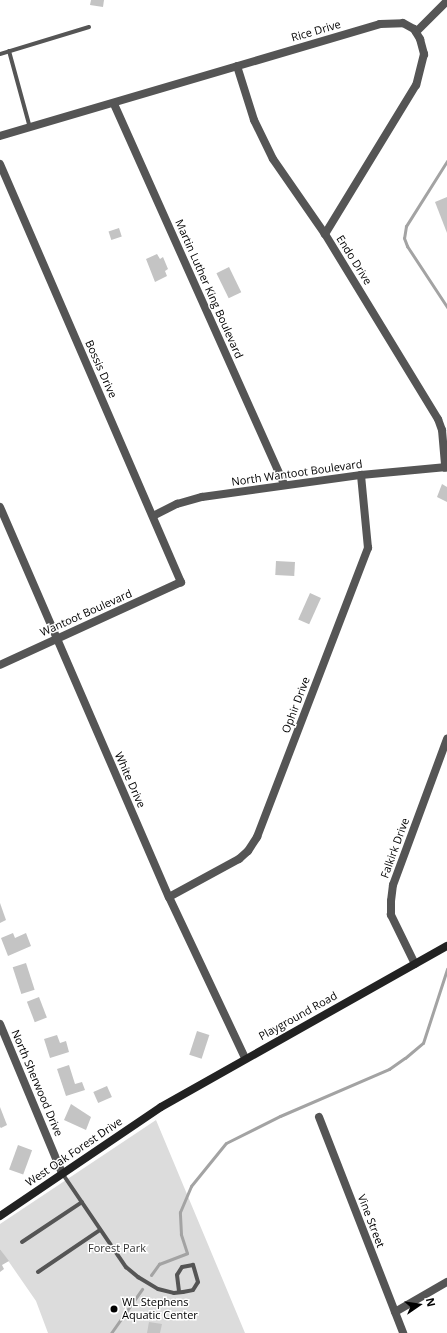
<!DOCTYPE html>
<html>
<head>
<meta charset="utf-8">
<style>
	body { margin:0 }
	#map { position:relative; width:447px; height:1333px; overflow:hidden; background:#fff; font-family:"Open Sans",sans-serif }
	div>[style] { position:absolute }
	.green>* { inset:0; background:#dcdcdc }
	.stream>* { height:3px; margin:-1.5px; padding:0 1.5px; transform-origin:1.5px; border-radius:1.5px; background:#a3a3a3 }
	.building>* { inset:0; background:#c4c4c4; transform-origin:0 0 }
	.service>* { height:4px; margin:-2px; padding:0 2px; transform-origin:2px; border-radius:2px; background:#555 }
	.minor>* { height:8px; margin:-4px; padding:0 4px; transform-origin:4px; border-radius:4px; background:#555 }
	.secondary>* { height:8px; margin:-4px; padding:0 4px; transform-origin:4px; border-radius:4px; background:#222 }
	.dots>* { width:11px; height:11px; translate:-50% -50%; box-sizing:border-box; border:2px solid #fff; border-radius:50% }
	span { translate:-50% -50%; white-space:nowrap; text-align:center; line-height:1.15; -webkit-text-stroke:3px #fff; paint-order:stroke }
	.street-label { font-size:11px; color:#000 }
	.park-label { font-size:11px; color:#333 }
	.poi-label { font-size:11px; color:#000 }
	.left { translate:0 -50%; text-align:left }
	.north { position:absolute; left:399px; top:1285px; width:40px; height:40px; -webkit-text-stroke:3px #fff; paint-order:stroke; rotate:77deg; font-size:11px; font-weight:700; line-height:16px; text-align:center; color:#000 }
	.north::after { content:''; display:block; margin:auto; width:14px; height:18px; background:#000; clip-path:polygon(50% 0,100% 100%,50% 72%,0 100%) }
</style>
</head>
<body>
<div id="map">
	<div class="green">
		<i style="clip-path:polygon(156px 1120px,245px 1333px,48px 1333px,36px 1301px,0 1249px,0 1224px)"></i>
	</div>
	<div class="stream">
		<i style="left:447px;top:161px;width:77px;rotate:122.2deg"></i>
		<i style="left:406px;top:226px;width:12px;rotate:99deg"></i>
		<i style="left:404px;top:238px;width:9px;rotate:69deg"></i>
		<i style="left:407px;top:246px;width:73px;rotate:56.7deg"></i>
		<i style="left:151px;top:1275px;width:14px;rotate:-54deg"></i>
		<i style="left:159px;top:1264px;width:30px;rotate:-21deg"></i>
		<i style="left:187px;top:1253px;width:20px;rotate:-108deg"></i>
		<i style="left:181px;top:1234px;width:22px;rotate:-93deg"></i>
		<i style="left:180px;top:1212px;width:28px;rotate:-67deg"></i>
		<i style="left:191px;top:1186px;width:55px;rotate:-50.9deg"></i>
		<i style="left:226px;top:1143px;width:60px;rotate:-26.6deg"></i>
		<i style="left:280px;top:1116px;width:119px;rotate:-23.3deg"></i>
		<i style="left:389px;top:1069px;width:19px;rotate:-35deg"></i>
		<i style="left:405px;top:1058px;width:23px;rotate:-40deg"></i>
		<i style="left:423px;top:1043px;width:78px;rotate:-72deg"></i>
		<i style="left:111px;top:1333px;width:54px;rotate:-54.8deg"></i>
	</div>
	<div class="building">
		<i style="clip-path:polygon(91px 0,104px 0,103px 7px,90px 5px)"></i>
		<i style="clip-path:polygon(447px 197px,447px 233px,435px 202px)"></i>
		<i style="left:119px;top:228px;width:9px;height:11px;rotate:72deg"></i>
		<i style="clip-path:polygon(157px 254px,160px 259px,163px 257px,168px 269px,165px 271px,167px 276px,155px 282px,146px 259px)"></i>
		<i style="left:229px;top:267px;width:28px;height:14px;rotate:64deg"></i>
		<i style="clip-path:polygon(442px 484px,447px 487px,447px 502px,437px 497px)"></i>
		<i style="left:276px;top:561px;width:19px;height:14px;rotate:3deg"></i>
		<i style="left:310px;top:593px;width:12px;height:29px;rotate:24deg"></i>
		<i style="clip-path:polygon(0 903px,6px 920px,0 923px)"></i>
		<i style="clip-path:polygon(13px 933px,15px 938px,26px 933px,31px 946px,8px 956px,1px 938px)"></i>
		<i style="left:26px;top:963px;width:28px;height:14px;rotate:72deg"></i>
		<i style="left:39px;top:997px;width:22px;height:13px;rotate:69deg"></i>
		<i style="left:197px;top:1031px;width:13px;height:25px;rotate:18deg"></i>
		<i style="clip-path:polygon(57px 1035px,60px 1043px,66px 1041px,69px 1052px,50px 1058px,44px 1039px)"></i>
		<i style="clip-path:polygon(69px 1065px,75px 1084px,82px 1082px,85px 1090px,66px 1096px,57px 1069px)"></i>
		<i style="left:107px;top:1086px;width:12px;height:15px;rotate:66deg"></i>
		<i style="clip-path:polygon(71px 1104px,91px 1117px,86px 1130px,64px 1120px)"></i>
		<i style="clip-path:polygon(0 1107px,7px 1125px,1px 1128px,0 1127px)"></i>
		<i style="left:18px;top:1145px;width:15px;height:26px;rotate:20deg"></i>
		<i style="clip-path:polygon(0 1249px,9px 1261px,2px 1265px,4px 1269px,0 1272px)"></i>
		<i style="clip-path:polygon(149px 1322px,162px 1324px,160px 1333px,147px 1333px)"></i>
	</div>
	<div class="service">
		<i style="left:9px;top:51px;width:80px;rotate:74.7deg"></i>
		<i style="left:0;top:54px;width:93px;rotate:-16.9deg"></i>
		<i style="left:62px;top:1173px;width:114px;rotate:55.8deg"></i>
		<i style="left:126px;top:1267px;width:16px;rotate:40deg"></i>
		<i style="left:138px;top:1277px;width:23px;rotate:31deg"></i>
		<i style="left:158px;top:1289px;width:16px;rotate:14deg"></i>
		<i style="left:174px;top:1293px;width:9px;rotate:-6deg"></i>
		<i style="left:183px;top:1292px;width:10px;rotate:-11deg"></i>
		<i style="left:193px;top:1290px;width:9px;rotate:-58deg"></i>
		<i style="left:198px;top:1282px;width:18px;rotate:-106deg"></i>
		<i style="left:193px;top:1265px;width:11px;rotate:170deg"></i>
		<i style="left:182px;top:1267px;width:9px;rotate:122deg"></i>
		<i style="left:177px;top:1275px;width:17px;rotate:83deg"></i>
		<i style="left:22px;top:1242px;width:72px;rotate:-33.7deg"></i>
		<i style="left:38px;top:1272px;width:75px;rotate:-34.1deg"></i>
	</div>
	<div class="minor">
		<i style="left:416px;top:32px;width:44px;rotate:-45deg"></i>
		<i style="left:237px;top:66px;width:57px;rotate:72.5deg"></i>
		<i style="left:254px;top:120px;width:43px;rotate:64deg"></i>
		<i style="left:273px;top:159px;width:91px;rotate:55.3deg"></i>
		<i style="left:325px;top:234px;width:217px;rotate:58.6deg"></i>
		<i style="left:438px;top:419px;width:12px;rotate:70deg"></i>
		<i style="left:442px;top:430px;width:38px;rotate:85deg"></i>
		<i style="left:114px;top:104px;width:416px;rotate:65.9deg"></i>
		<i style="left:0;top:136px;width:396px;rotate:-16.4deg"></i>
		<i style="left:380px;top:24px;width:23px;rotate:-2deg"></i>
		<i style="left:403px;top:23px;width:13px;rotate:29deg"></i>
		<i style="left:414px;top:29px;width:12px;rotate:59deg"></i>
		<i style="left:420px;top:39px;width:16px;rotate:75deg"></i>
		<i style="left:424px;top:54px;width:32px;rotate:104deg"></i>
		<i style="left:416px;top:85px;width:175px;rotate:121.4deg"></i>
		<i style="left:0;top:164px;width:456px;rotate:66.6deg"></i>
		<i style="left:181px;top:582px;width:199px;rotate:155.4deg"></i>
		<i style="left:0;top:507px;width:425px;rotate:66.6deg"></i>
		<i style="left:169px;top:897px;width:178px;rotate:64.7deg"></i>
		<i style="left:153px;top:516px;width:27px;rotate:-27deg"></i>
		<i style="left:177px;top:504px;width:26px;rotate:-16deg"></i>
		<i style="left:202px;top:497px;width:161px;rotate:-7.9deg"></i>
		<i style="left:361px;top:475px;width:86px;rotate:-5.3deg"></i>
		<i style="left:169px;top:897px;width:80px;rotate:-28.5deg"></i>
		<i style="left:239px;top:859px;width:12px;rotate:-42deg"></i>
		<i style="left:248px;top:851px;width:17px;rotate:-57deg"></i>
		<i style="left:257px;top:837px;width:310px;rotate:-69deg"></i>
		<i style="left:368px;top:548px;width:73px;rotate:-95.5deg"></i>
		<i style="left:415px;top:964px;width:55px;rotate:-116.1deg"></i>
		<i style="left:391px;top:915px;width:14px;rotate:-90deg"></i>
		<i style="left:391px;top:901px;width:16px;rotate:-83deg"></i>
		<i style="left:393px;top:885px;width:156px;rotate:-69.7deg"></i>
		<i style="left:0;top:1024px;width:161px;rotate:67.4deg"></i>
		<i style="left:319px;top:1117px;width:232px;rotate:68.7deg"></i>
		<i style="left:395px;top:1312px;width:60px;rotate:-30deg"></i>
	</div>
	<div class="secondary">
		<i style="left:0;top:1216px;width:194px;rotate:-34.1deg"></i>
		<i style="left:161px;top:1107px;width:328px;rotate:-29.4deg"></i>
	</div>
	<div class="dots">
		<i style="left:114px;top:1309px;background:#000"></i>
	</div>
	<div class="street-label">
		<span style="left:316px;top:31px;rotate:-16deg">Rice Drive</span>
		<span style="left:354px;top:260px;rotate:58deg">Endo Drive</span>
		<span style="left:209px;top:289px;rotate:66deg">Martin Luther King Boulevard</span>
		<span style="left:101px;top:369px;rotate:66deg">Bossis Drive</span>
		<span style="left:297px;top:473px;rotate:-8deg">North Wantoot Boulevard</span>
		<span style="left:86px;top:613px;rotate:-24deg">Wantoot Boulevard</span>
		<span style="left:296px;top:705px;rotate:-69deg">Ophir Drive</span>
		<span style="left:130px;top:780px;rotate:66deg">White Drive</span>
		<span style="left:395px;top:848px;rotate:-70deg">Falkirk Drive</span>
		<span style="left:298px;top:1016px;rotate:-29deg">Playground Road</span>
		<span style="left:37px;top:1083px;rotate:67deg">North Sherwood Drive</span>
		<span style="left:74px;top:1152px;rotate:-34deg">West Oak Forest Drive</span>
		<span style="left:371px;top:1221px;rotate:69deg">Vine Street</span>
	</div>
	<div class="park-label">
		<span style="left:117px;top:1248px">Forest Park</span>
	</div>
	<div class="poi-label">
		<span class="left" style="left:122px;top:1309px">WL Stephens<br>Aquatic Center</span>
	</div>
	<div class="north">N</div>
</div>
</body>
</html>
